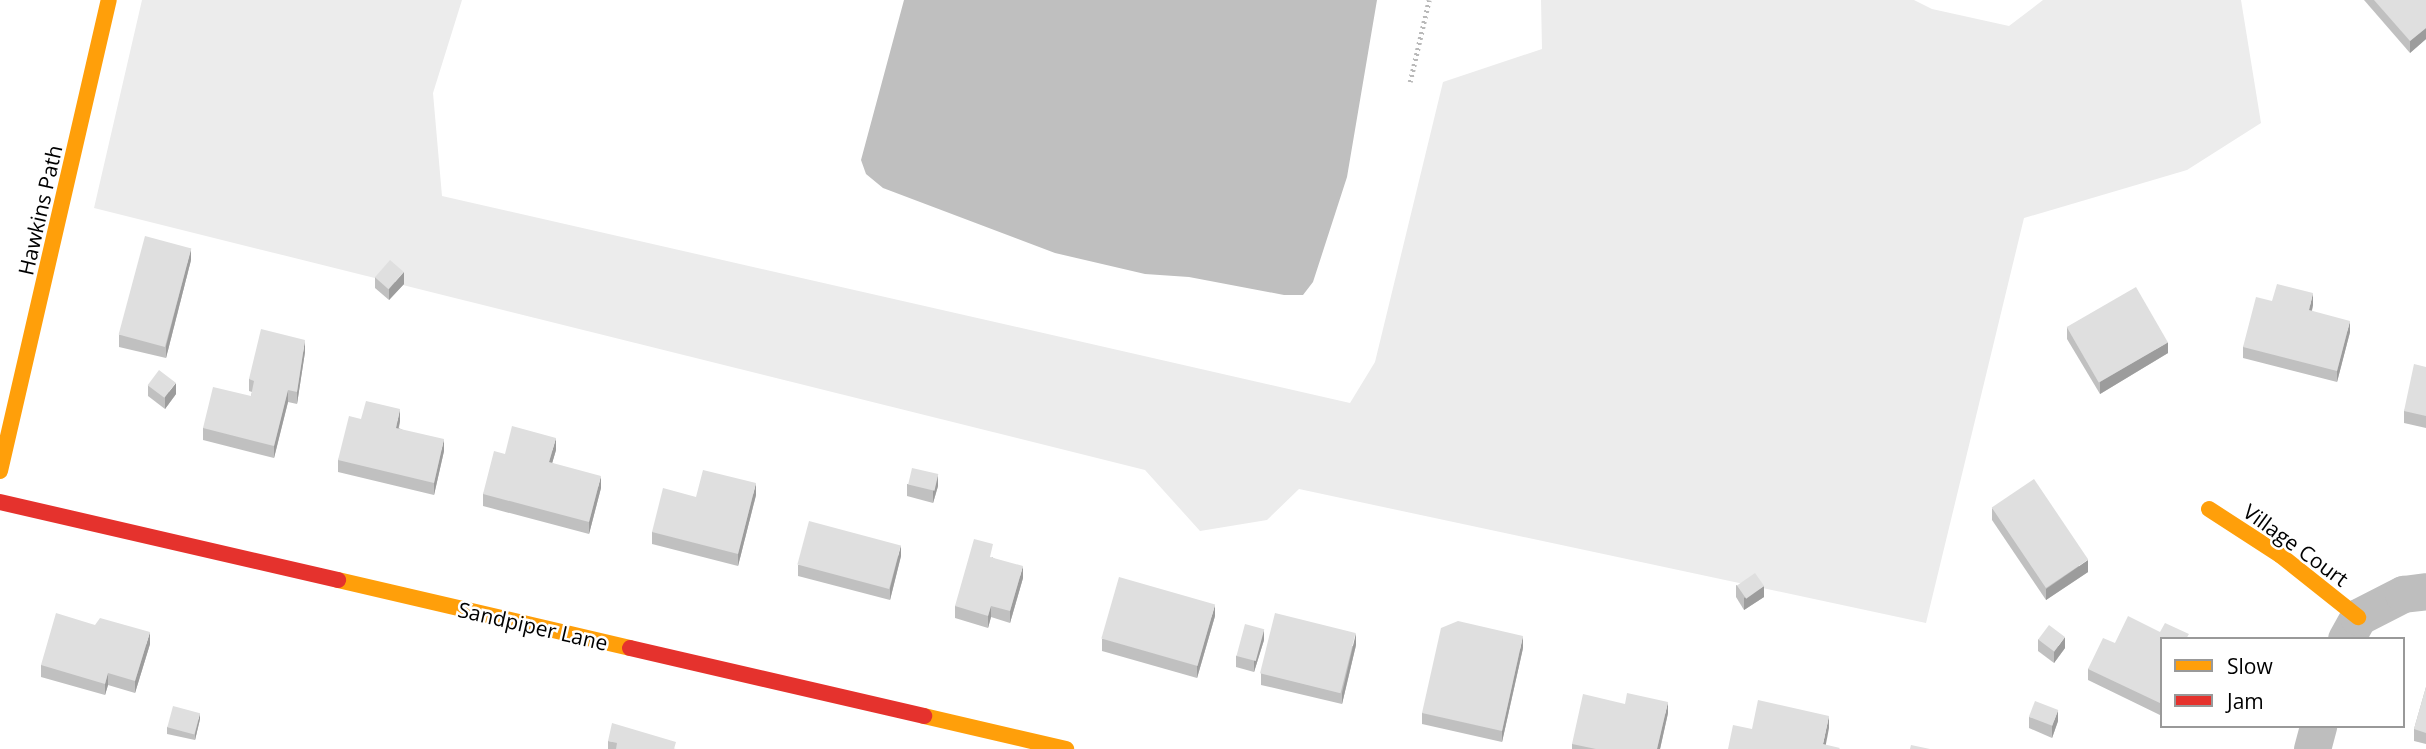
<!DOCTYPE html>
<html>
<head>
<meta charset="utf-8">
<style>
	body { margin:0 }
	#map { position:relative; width:2426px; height:749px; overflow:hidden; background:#fff; font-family:"Open Sans",sans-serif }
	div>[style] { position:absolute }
	.green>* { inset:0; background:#ececec }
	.water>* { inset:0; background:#bfbfbf }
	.path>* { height:4.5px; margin-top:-2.25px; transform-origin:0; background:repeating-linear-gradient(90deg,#b9b9b9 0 2px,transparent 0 5.5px) }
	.street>* { height:37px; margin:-18.5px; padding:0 18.5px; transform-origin:18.5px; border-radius:18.5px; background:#bebebe }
	.slow>* { height:16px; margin:-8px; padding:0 8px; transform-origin:8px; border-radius:8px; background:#ff9f0a }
	.jam>* { height:16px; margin:-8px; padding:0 8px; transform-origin:8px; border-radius:8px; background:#e5322d }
	.wall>* { inset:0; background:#c0c0c0 }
	.shaded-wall>* { inset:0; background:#9c9c9c }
	.building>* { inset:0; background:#dfdfdf; transform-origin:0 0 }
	span { translate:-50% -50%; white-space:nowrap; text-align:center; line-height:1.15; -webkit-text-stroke:5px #fff; paint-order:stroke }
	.street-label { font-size:21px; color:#000 }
	.legend { position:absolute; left:2160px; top:637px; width:245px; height:91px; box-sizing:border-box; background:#fff; border:2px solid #999; margin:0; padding:9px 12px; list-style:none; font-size:21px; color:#000 }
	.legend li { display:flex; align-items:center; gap:14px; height:35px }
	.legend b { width:35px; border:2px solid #999 }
</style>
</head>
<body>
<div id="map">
	<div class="green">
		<i style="clip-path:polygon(142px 0,462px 0,433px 93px,442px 196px,1350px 403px,1375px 362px,1443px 82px,1542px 49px,1541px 0,1914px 0,1932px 9px,2009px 26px,2043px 0,2241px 0,2261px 123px,2187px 170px,2024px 218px,1926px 623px,1299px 489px,1267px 520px,1200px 531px,1145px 470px,94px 208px)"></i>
	</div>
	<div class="water">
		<i style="clip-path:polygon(904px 0,1377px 0,1347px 177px,1313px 282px,1303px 295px,1284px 295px,1189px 277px,1145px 274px,1055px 253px,883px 188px,866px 174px,861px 160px)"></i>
	</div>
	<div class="path">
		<i style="left:1410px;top:82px;width:84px;rotate:-77deg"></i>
	</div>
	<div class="street">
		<i style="left:2346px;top:639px;width:25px;rotate:-61deg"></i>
		<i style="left:2358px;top:617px;width:51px;rotate:-27.1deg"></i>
		<i style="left:2403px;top:594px;width:23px;rotate:-7deg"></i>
		<i style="left:2312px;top:749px;width:24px;rotate:-75deg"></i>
	</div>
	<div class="slow">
		<i style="left:0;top:471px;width:483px;rotate:-77deg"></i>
		<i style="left:2209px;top:509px;width:85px;rotate:32.9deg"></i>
		<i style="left:2280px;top:555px;width:100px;rotate:38.5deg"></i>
		<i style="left:338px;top:580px;width:300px;rotate:13.1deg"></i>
		<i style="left:924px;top:716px;width:146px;rotate:13.1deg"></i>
	</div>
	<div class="jam">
		<i style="left:0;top:502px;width:347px;rotate:13deg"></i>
		<i style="left:630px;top:648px;width:302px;rotate:13deg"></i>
	</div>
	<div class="wall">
		<i style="clip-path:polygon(2364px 0,2426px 0,2426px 39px,2410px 53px)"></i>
		<i style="clip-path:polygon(191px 260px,166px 358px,119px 347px,119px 335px)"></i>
		<i style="clip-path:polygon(375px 277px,404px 284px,389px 300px,375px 288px)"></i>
		<i style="clip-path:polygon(2272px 301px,2313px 305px,2312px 311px,2350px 332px,2337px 382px,2243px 358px,2243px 347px)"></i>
		<i style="clip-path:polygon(2067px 327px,2168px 353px,2100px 394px,2067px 339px)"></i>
		<i style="clip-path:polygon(305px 352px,297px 404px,288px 402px,274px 458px,203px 440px,203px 428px,251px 396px,252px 392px,249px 391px,249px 379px)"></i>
		<i style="clip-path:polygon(2426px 367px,2426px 428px,2404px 423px,2404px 411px)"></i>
		<i style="clip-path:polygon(148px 385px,176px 394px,165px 409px,148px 396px)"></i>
		<i style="clip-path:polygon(361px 419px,400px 421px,399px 428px,444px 451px,434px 495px,338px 472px,338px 460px)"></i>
		<i style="clip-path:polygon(556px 450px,552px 463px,601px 488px,589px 534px,483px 506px,483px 494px,505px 454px)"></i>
		<i style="clip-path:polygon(907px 484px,938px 486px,933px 503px,907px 496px)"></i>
		<i style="clip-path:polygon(756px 495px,738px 566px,652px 544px,652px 532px,696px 497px)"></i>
		<i style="clip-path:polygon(1992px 508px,2088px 572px,2046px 600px,1992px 520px)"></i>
		<i style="clip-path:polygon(901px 556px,890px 600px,798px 576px,798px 565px)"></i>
		<i style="clip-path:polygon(992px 557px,1023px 578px,1010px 623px,991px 617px,988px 628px,955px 618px,955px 606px)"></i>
		<i style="clip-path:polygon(1736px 585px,1764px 597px,1744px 610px,1736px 597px)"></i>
		<i style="clip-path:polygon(1215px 616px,1197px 678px,1102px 651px,1102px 639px)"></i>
		<i style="clip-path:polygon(2160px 632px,2189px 639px,2162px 639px,2162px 716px,2088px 680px,2088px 669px,2115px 643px)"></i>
		<i style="clip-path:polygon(2038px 639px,2065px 648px,2054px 663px,2038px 651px)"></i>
		<i style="clip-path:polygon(1264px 640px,1254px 672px,1236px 667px,1236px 656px)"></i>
		<i style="clip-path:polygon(150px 644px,135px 693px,108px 685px,105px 695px,41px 677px,41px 665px)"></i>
		<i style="clip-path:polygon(1356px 645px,1342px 704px,1261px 685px,1261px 673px)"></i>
		<i style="clip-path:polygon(1523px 648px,1502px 742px,1422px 724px,1422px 713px)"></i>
		<i style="clip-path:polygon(2426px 687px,2426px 744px,2414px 741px,2414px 729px)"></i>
		<i style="clip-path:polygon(1668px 713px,1660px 749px,1572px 749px,1572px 744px)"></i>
		<i style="clip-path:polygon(2029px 717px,2058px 721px,2052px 738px,2029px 728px)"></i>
		<i style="clip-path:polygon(200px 719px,195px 740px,167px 734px,167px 727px)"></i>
		<i style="clip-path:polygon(608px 741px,676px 749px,608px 749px)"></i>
	</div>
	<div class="shaded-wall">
		<i style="clip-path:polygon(2426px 28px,2426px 39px,2410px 53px,2410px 41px)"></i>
		<i style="clip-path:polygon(191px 248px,191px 260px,166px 358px,166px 346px)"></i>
		<i style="clip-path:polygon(404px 272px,404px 284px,389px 300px,389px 289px)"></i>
		<i style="clip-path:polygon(2313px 293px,2313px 305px,2309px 322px,2309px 310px)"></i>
		<i style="clip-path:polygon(2350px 321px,2350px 332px,2337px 382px,2337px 371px)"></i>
		<i style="clip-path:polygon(305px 340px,305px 352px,297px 404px,297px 392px)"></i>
		<i style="clip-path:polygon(2168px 342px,2168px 353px,2100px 394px,2100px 382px)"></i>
		<i style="clip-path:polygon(176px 383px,176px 394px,165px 409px,165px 397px)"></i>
		<i style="clip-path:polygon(288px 390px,288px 402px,274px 458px,274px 446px)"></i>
		<i style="clip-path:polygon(400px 409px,400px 421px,396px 439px,396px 428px)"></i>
		<i style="clip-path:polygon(556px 438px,556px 450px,549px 474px,549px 462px)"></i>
		<i style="clip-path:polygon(444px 439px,444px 451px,434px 495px,434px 483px)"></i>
		<i style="clip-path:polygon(938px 474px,938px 486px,933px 503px,933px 491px)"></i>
		<i style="clip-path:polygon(601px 476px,601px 488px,589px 534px,589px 522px)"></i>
		<i style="clip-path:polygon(756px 483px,756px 495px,738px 566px,738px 554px)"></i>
		<i style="clip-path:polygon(901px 545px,901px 556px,890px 600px,890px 588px)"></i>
		<i style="clip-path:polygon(2088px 560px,2088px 572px,2046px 600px,2046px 589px)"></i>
		<i style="clip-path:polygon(1023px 566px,1023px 578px,1010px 623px,1010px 611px)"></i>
		<i style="clip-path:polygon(1764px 586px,1764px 597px,1744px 610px,1744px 598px)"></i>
		<i style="clip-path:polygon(1215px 605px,1215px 616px,1197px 678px,1197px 666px)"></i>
		<i style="clip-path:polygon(991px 606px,991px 617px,988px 628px,988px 616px)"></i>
		<i style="clip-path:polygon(1264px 629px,1264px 640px,1254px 672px,1254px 661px)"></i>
		<i style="clip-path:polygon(150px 632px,150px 644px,135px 693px,135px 681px)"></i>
		<i style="clip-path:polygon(1356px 633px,1356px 645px,1342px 704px,1342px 693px)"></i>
		<i style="clip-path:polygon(1523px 636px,1523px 648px,1502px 742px,1502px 731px)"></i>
		<i style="clip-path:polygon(2065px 637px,2065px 648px,2054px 663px,2054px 652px)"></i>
		<i style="clip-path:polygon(108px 673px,108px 685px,105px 695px,105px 684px)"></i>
		<i style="clip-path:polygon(1668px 702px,1668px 713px,1660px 749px,1657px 749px)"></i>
		<i style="clip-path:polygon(2058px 710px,2058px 721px,2052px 738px,2052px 726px)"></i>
		<i style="clip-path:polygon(200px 713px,200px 719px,195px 740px,195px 734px)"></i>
		<i style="clip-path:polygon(1829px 716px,1829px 728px,1825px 749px,1823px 744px)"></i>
	</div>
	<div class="building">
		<i style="clip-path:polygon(2374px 0,2426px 0,2426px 28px,2410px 41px)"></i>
		<i style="left:145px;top:236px;width:48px;height:102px;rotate:15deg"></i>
		<i style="left:390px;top:260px;width:18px;height:23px;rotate:41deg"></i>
		<i style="clip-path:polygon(2277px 284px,2313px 293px,2309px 310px,2350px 321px,2337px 371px,2243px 347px,2256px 297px,2272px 301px)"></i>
		<i style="left:2136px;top:287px;width:64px;height:80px;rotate:60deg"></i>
		<i style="clip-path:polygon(261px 329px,305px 340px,297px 392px,288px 390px,274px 446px,203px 428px,213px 387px,251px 396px,254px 381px,249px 379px)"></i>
		<i style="clip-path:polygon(2414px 364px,2426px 367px,2426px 416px,2404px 411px)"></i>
		<i style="left:159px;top:370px;width:21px;height:19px;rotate:37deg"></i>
		<i style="clip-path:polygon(366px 401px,400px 409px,396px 428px,444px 439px,434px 483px,338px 460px,349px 416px,361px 419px)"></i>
		<i style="clip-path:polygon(512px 426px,556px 438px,549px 462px,601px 476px,589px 522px,483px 494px,494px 451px,505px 454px)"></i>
		<i style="left:912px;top:468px;width:27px;height:17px;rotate:13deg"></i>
		<i style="clip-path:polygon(703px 470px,756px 483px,738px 554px,652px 532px,663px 488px,696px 497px)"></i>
		<i style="left:2034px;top:479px;width:97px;height:51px;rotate:56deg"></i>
		<i style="left:809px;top:521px;width:95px;height:45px;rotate:15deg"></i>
		<i style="clip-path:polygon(974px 539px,993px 544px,990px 557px,1023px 566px,1010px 611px,991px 606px,988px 616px,955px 606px)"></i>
		<i style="left:1755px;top:573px;width:16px;height:22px;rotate:55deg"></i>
		<i style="left:1119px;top:577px;width:100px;height:64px;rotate:16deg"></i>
		<i style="clip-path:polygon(56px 613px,95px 625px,100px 618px,150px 632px,135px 681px,108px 673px,105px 684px,41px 665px)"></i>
		<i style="left:1275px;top:613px;width:83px;height:62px;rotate:14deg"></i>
		<i style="clip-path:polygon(2128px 616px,2160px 632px,2165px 623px,2189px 634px,2186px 639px,2162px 639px,2162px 704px,2088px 669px,2103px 638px,2115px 643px)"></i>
		<i style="clip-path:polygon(1458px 621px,1523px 636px,1502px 731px,1422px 713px,1441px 628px)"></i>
		<i style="left:1245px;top:624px;width:20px;height:33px;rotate:15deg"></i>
		<i style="left:2049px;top:625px;width:20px;height:18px;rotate:37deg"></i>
		<i style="clip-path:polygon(2426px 687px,2426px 733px,2414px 729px)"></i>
		<i style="clip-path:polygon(1627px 693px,1668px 702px,1657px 749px,1596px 749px,1572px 744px,1583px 694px,1625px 704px)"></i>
		<i style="clip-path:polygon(1758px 700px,1829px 716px,1823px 744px,1840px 748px,1839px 749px,1728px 749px,1733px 725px,1752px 729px)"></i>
		<i style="left:2035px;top:701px;width:25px;height:17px;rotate:21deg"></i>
		<i style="left:173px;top:706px;width:28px;height:22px;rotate:15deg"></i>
		<i style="clip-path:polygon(612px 723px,676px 742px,674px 749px,616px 749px,617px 743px,608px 741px)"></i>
		<i style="clip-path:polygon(1911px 745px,1930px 749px,1910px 749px)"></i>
	</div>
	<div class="street-label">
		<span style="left:40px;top:210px;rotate:-77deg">Hawkins Path</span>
		<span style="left:2296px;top:545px;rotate:36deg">Village Court</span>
		<span style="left:533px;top:626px;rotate:13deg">Sandpiper Lane</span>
	</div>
	<ul class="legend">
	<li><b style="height:9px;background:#ff9f0a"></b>Slow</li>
	<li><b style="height:9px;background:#e5322d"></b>Jam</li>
	</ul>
</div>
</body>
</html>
